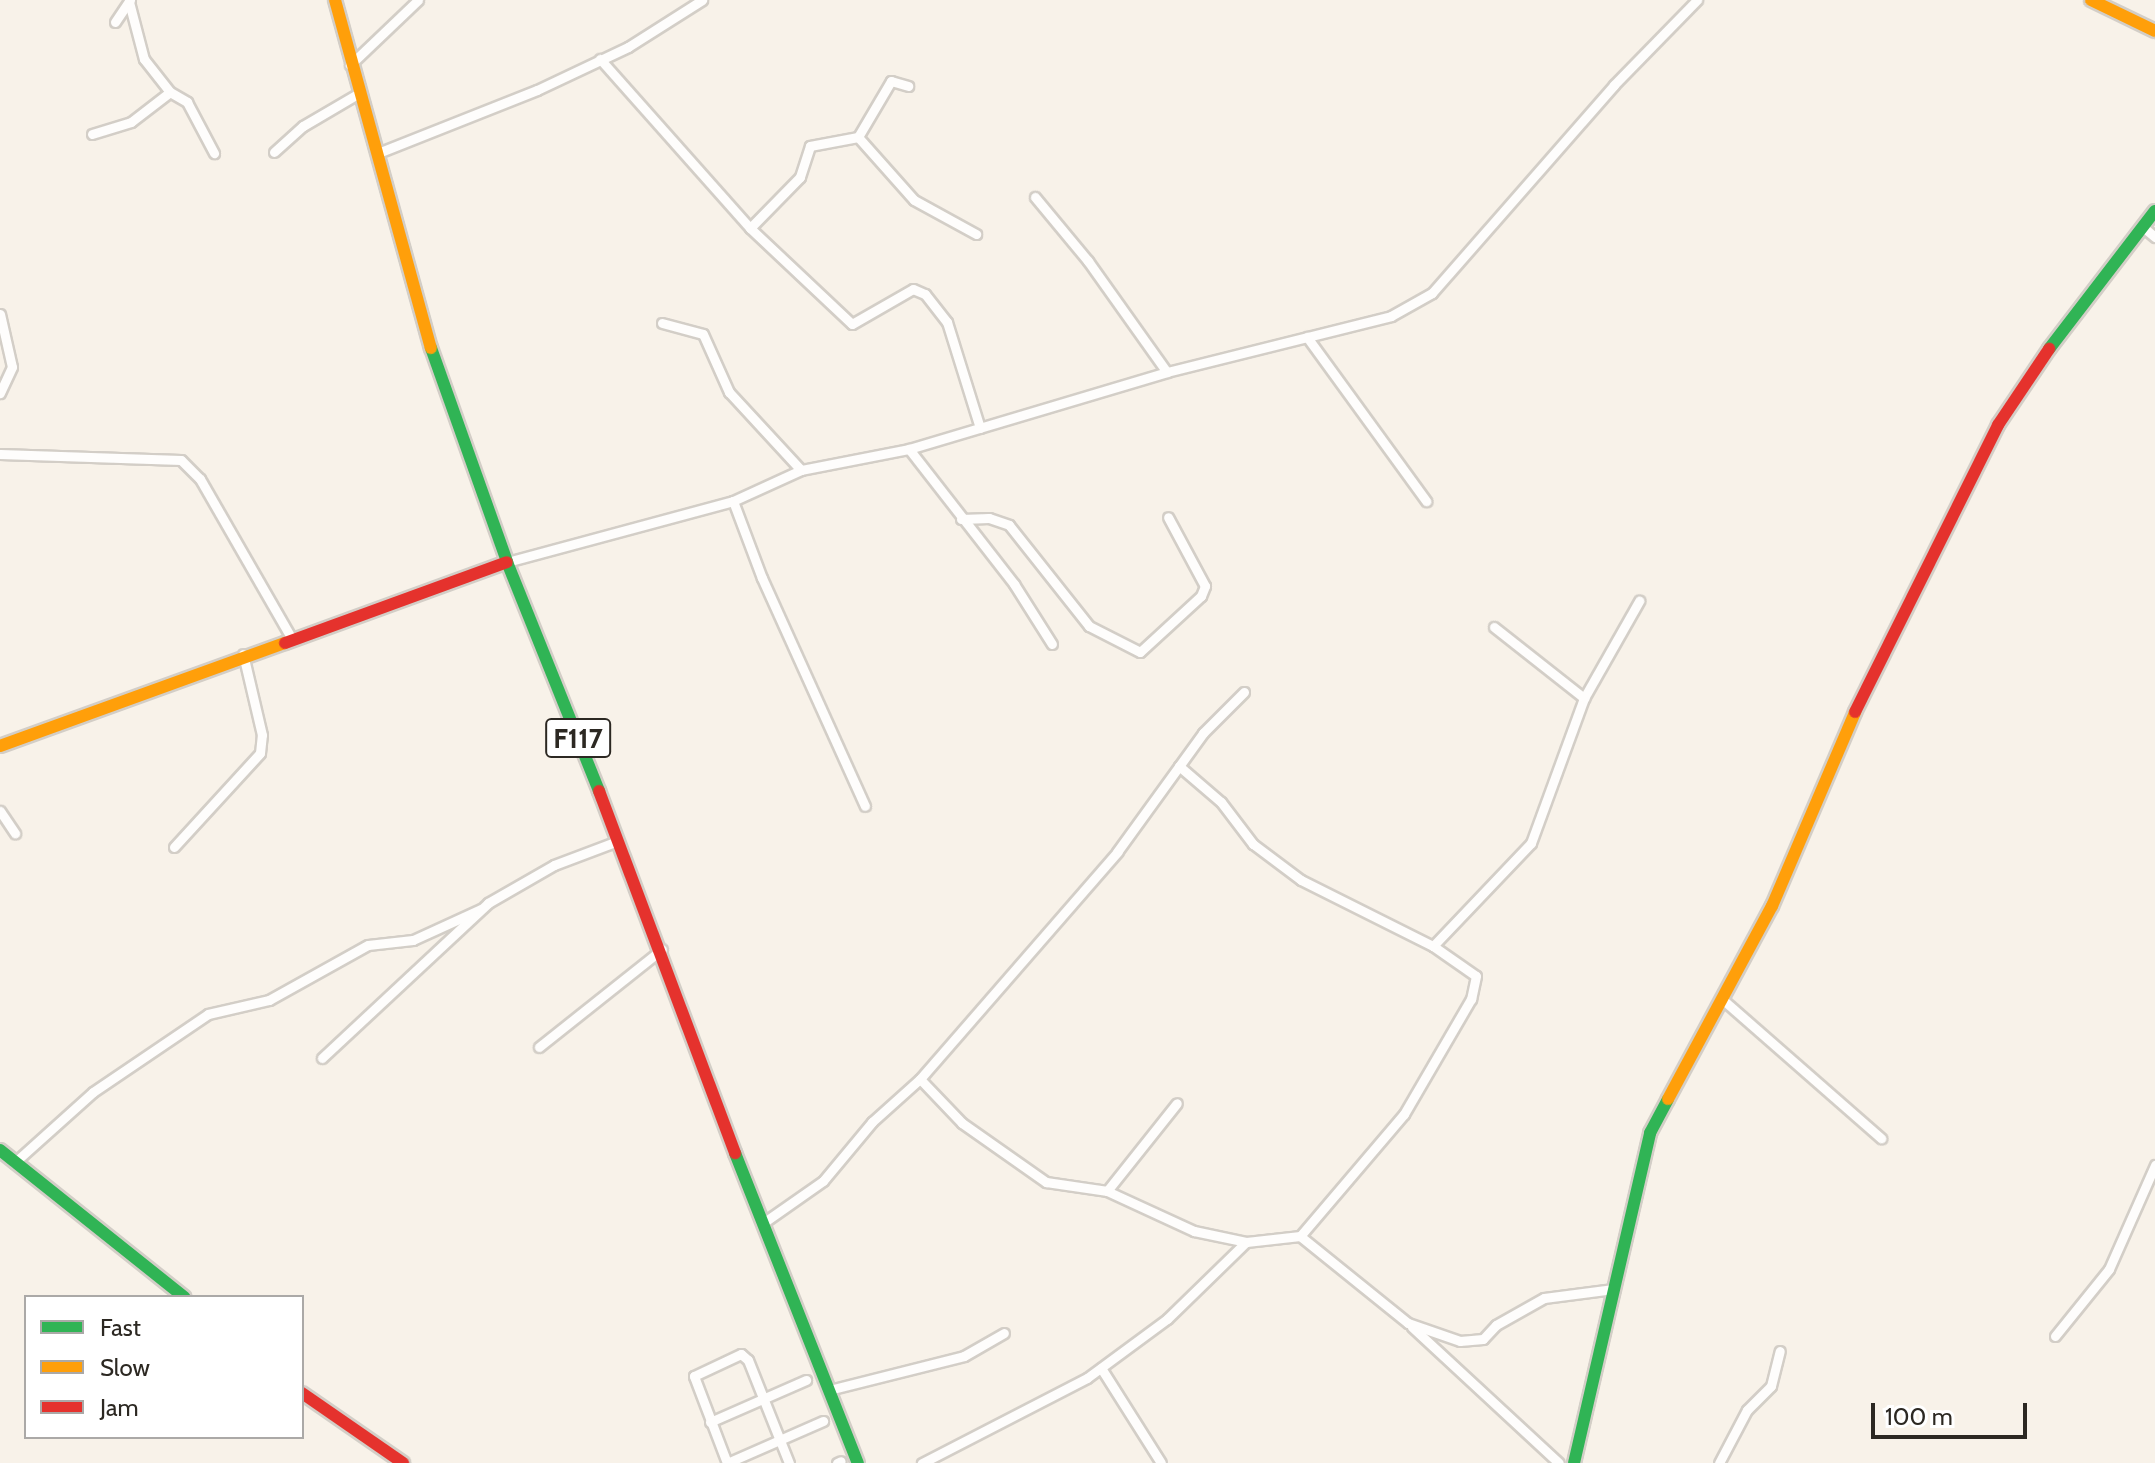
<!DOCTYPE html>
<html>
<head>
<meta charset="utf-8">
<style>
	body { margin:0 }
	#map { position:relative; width:2155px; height:1463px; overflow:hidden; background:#f8f2e9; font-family:Cabin,sans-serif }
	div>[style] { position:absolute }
	.roads { filter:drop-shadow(2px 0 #d3cec7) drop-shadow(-2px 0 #d3cec7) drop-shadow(0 2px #d3cec7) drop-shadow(0 -2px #d3cec7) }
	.street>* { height:9px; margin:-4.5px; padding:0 4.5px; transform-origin:4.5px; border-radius:4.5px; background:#fefdfc }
	.fast>* { height:12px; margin:-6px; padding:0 6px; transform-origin:6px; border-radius:6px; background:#30b455 }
	.slow>* { height:12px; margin:-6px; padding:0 6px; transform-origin:6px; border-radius:6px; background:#ff9f0a }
	.jam>* { height:12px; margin:-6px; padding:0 6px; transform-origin:6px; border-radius:6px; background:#e5322d }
	span { translate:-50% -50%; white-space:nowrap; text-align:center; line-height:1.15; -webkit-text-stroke:6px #fff; paint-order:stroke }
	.shield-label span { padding:2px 6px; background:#fff; border:2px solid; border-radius:6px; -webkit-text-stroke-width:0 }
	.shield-label { font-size:28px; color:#2c2822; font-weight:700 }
	.legend { position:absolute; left:24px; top:1295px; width:280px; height:144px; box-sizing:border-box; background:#fff; border:2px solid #aba9a7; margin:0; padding:10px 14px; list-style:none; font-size:24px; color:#2c2822 }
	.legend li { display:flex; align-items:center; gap:16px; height:40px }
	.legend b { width:40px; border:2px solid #aba9a7 }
	.scale { position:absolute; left:1871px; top:1403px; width:156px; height:36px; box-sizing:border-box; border:4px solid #2c2822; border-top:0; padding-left:10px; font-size:24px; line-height:28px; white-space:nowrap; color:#2c2822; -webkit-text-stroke:6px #fff; paint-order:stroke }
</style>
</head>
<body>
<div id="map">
	<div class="roads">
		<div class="street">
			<i style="left:129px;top:2px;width:59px;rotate:75.3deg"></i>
			<i style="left:144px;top:59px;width:42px;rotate:51.8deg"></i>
			<i style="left:170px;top:92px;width:20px;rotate:30deg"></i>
			<i style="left:187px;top:102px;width:58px;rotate:62.1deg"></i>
			<i style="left:115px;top:22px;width:27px;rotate:-56deg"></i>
			<i style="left:600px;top:59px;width:226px;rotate:48.4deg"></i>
			<i style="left:350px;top:65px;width:94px;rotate:-43.7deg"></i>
			<i style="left:92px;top:134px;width:41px;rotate:-17.1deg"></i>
			<i style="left:131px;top:122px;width:49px;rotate:-37.6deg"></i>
			<i style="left:858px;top:137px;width:49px;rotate:169.4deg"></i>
			<i style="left:810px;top:146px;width:33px;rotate:108deg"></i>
			<i style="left:800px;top:177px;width:71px;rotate:134.4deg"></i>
			<i style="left:750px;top:228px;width:140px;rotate:43.3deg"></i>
			<i style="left:852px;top:324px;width:70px;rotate:-29.8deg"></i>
			<i style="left:913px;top:289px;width:13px;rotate:23deg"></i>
			<i style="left:925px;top:294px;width:36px;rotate:52deg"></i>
			<i style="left:947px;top:322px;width:111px;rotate:72.7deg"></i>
			<i style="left:858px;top:137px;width:84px;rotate:48.4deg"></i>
			<i style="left:914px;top:200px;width:71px;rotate:28.7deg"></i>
			<i style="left:858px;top:137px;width:65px;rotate:-59.5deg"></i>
			<i style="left:891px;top:81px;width:18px;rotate:16deg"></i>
			<i style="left:274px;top:152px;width:39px;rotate:-42deg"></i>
			<i style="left:303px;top:126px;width:65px;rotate:-30.5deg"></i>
			<i style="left:378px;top:153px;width:171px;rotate:-21.6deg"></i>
			<i style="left:537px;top:90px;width:101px;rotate:-25.3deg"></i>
			<i style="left:628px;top:47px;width:88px;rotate:-32.4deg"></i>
			<i style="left:1035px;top:197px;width:83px;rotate:50.4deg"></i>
			<i style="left:1088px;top:261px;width:136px;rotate:54.6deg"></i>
			<i style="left:2143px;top:227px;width:16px;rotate:40deg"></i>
			<i style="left:0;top:314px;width:54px;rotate:77.2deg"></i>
			<i style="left:12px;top:367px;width:29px;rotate:115deg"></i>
			<i style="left:662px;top:323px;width:42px;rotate:15deg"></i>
			<i style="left:703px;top:334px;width:64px;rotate:65.9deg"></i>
			<i style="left:729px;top:392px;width:106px;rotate:47.3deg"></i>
			<i style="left:1307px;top:337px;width:203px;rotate:54deg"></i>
			<i style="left:909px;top:449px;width:171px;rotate:52.1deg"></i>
			<i style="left:1014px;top:584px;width:71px;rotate:57.7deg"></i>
			<i style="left:0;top:454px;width:181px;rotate:1.9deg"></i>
			<i style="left:181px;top:460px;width:27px;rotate:45deg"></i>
			<i style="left:200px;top:479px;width:182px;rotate:60.1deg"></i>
			<i style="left:733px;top:501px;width:82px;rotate:69.4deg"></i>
			<i style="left:762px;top:578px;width:250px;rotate:65.7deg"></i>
			<i style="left:961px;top:519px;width:28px;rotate:-2deg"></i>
			<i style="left:989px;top:518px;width:21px;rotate:19deg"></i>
			<i style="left:1009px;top:525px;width:129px;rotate:51.6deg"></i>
			<i style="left:1089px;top:626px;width:57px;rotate:27deg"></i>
			<i style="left:1140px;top:652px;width:83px;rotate:-42.6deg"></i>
			<i style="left:1201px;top:596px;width:11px;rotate:-68deg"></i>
			<i style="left:1205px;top:586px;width:78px;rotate:-118.2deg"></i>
			<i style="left:507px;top:562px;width:234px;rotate:-15.1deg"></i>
			<i style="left:733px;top:501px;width:75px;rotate:-24.5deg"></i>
			<i style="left:801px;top:470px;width:110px;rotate:-11deg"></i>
			<i style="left:909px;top:449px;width:269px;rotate:-16.6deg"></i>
			<i style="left:1167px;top:372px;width:231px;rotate:-14deg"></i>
			<i style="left:1391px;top:316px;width:47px;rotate:-29.3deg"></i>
			<i style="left:1432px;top:293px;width:276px;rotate:-48.8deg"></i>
			<i style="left:1614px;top:85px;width:119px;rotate:-45.7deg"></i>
			<i style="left:1494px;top:627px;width:115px;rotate:38.3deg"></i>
			<i style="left:1179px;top:766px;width:55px;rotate:40.6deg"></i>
			<i style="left:1221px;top:802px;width:53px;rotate:52.7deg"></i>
			<i style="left:1253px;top:844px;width:60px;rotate:36.9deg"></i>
			<i style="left:1301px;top:880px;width:148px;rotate:26.6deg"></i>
			<i style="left:1433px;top:946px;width:52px;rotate:34.9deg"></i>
			<i style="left:1476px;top:976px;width:24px;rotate:102deg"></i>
			<i style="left:1471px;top:999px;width:133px;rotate:120.2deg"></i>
			<i style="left:1404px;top:1114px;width:160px;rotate:130.4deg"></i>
			<i style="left:1300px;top:1236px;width:54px;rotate:173.7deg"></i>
			<i style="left:0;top:811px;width:27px;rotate:56deg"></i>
			<i style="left:174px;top:847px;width:127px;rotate:-47.5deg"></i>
			<i style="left:260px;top:753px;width:18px;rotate:-84deg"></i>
			<i style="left:262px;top:735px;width:83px;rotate:-103.2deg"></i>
			<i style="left:1433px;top:946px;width:142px;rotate:-46.4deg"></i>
			<i style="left:1531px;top:843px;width:154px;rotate:-69.9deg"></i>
			<i style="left:1584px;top:698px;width:112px;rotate:-60.4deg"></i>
			<i style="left:1721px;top:998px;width:213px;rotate:41.2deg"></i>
			<i style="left:539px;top:1047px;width:157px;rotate:-38.5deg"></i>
			<i style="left:322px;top:1058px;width:227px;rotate:-43deg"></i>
			<i style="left:488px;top:903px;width:76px;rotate:-29.9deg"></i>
			<i style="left:554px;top:865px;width:68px;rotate:-20.6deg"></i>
			<i style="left:920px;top:1079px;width:61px;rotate:46.3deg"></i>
			<i style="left:962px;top:1123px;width:103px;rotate:35.1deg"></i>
			<i style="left:1046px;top:1182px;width:62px;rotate:8.4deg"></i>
			<i style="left:1107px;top:1191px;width:96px;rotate:24.7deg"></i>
			<i style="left:1194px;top:1231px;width:53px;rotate:11.9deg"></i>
			<i style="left:1246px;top:1242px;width:110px;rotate:135.7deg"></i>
			<i style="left:1167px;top:1319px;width:99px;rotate:143.6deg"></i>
			<i style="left:1087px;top:1378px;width:186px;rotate:152.7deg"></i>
			<i style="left:14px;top:1163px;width:106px;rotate:-41.9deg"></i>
			<i style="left:93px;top:1092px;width:139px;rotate:-34.1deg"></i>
			<i style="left:208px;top:1014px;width:63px;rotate:-12.9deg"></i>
			<i style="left:269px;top:1000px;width:113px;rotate:-29.1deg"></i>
			<i style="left:368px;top:945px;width:45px;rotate:-6.3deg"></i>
			<i style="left:413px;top:940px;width:75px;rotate:-24.5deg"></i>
			<i style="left:1107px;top:1191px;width:112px;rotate:-51.5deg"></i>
			<i style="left:763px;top:1223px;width:73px;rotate:-35deg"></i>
			<i style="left:823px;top:1181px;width:77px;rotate:-50.3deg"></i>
			<i style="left:872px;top:1122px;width:64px;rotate:-41.9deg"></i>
			<i style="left:920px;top:1079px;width:301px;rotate:-49deg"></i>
			<i style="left:1117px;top:852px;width:147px;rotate:-54.1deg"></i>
			<i style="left:1203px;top:733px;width:58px;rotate:-45deg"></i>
			<i style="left:1300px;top:1236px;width:139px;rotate:38.9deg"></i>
			<i style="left:1408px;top:1323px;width:55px;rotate:19.1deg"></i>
			<i style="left:1460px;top:1341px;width:23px;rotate:-5deg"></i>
			<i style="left:1483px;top:1339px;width:19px;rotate:-47deg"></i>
			<i style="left:1496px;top:1325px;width:55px;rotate:-29.4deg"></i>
			<i style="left:1544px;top:1298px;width:70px;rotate:-7.4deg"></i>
			<i style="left:1412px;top:1327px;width:200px;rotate:42.8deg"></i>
			<i style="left:2055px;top:1336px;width:86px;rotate:-51.1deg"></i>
			<i style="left:2109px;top:1269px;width:114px;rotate:-66.1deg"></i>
			<i style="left:1101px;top:1368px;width:112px;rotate:57.7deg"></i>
			<i style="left:829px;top:1390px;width:139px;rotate:-14.1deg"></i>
			<i style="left:964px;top:1356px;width:46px;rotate:-29.9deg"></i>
			<i style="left:710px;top:1422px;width:105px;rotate:-23.6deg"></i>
			<i style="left:727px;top:1463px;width:93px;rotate:-110.8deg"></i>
			<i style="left:694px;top:1376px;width:52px;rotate:-25.1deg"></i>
			<i style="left:741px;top:1354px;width:9px;rotate:41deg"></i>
			<i style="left:748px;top:1360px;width:111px;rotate:68.3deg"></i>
			<i style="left:727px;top:1463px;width:105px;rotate:-23.6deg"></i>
			<i style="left:837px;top:1463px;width:4px;rotate:-27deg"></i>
			<i style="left:1719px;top:1463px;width:60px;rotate:-62.2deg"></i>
			<i style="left:1747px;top:1410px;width:34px;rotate:-45deg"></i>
			<i style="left:1771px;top:1386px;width:36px;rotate:-76deg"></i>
		</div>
		<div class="fast">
			<i style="left:431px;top:348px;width:227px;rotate:70.4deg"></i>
			<i style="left:507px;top:562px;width:247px;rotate:68.1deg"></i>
			<i style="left:2049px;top:349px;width:174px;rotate:-52.5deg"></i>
			<i style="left:0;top:1150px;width:236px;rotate:38.6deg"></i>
			<i style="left:735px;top:1153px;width:334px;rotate:68.4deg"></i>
			<i style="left:1574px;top:1463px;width:339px;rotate:-77deg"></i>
			<i style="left:1650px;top:1133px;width:38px;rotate:-62deg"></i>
		</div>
		<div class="slow">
			<i style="left:335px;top:0;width:361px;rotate:74.6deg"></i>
			<i style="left:2091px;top:0;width:71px;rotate:25.8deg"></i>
			<i style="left:0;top:746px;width:303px;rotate:-19.9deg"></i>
			<i style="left:1668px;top:1099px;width:219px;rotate:-61.7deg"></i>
			<i style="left:1772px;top:906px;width:211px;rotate:-66.8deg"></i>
		</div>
		<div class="jam">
			<i style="left:285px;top:643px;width:236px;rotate:-20deg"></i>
			<i style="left:1855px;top:712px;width:321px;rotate:-63.5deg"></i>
			<i style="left:1998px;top:425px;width:92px;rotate:-56.1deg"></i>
			<i style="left:599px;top:791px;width:387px;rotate:69.4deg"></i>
			<i style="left:302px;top:1393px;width:123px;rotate:34.7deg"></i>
		</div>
	</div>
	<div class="shield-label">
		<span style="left:578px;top:738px">F117</span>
	</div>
	<ul class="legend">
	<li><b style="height:10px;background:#30b455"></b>Fast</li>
	<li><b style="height:10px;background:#ff9f0a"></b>Slow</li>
	<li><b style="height:10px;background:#e5322d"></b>Jam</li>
	</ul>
	<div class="scale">100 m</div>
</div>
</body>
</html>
